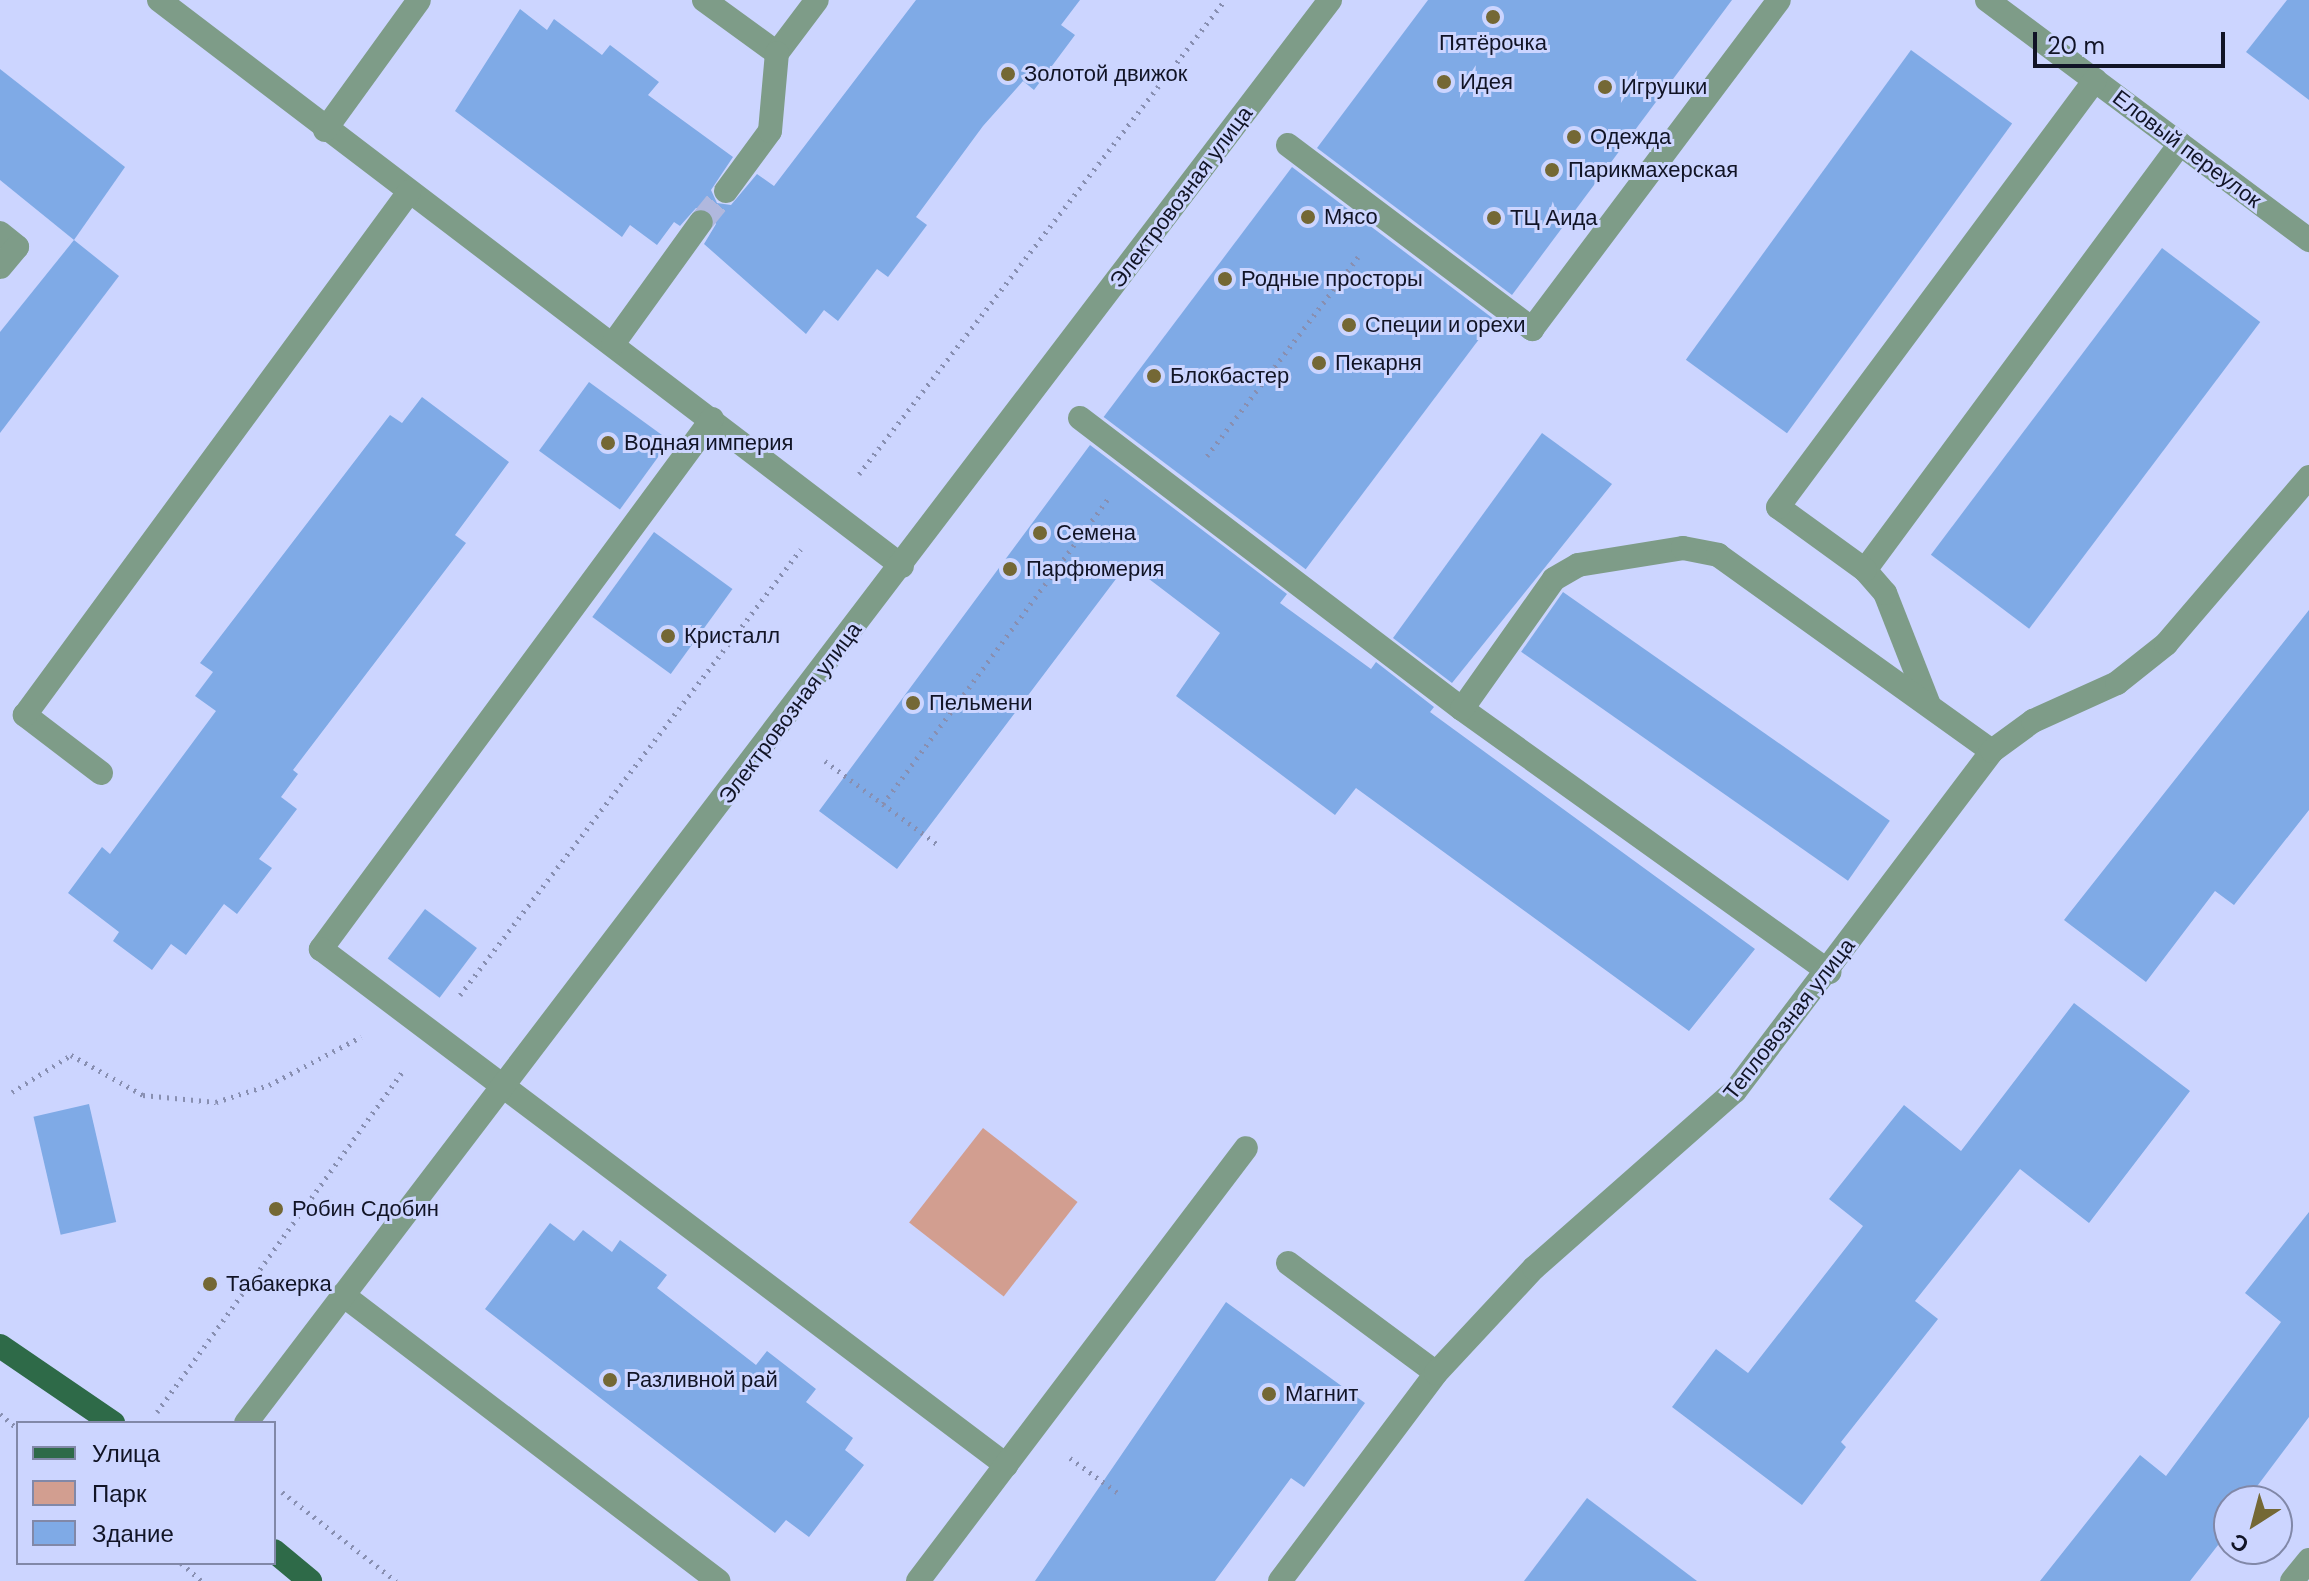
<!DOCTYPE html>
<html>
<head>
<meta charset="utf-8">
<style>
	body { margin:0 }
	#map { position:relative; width:2309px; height:1581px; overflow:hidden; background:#ccd5ff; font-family:"DM Sans",sans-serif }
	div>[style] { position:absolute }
	.green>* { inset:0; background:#d29e90; transform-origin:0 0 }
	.building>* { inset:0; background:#7faae6; transform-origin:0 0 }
	.minor-tunnel>* { height:24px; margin-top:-12px; transform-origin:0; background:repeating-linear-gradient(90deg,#b0b8de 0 24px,transparent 0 36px) }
	.path>* { height:5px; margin-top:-2.5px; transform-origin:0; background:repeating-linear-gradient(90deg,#888fb1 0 2px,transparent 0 8px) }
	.minor>* { height:24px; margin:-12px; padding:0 12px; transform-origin:12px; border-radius:12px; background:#7e9c88 }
	.major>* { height:24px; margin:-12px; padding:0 12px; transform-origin:12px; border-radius:12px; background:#2e6a48 }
	.dots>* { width:22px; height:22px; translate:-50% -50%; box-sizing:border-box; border:4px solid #ccd5ff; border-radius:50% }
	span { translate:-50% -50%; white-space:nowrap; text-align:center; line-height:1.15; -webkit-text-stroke:6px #ccd5ff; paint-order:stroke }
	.poi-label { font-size:22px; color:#111426 }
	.left { translate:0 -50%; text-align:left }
	.street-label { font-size:22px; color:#111426 }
	.legend { position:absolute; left:16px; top:1421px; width:260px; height:144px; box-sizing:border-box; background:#ccd5ff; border:2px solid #8188a8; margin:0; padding:10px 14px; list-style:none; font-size:24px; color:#111426 }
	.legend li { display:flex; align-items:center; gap:16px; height:40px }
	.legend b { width:40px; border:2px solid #8188a8 }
	.north { position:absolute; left:2213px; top:1485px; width:80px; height:80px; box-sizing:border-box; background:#ccd5ff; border:2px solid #8188a8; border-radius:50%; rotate:216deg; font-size:22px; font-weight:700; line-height:32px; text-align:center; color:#111426 }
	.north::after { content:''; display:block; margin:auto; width:28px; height:36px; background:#746835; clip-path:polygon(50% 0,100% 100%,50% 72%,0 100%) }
	.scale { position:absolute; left:2033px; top:32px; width:192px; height:36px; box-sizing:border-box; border:4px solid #111426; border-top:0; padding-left:10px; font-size:24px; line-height:28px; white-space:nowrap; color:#111426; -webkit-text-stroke:6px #ccd5ff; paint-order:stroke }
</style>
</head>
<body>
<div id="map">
	<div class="green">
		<i style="left:983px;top:1128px;width:120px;height:120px;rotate:38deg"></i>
	</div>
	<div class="building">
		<i style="clip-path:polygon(916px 0,1080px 0,1061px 25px,1075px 35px,1034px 90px,1023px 81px,983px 126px,916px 217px,927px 225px,888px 277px,877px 269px,838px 321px,824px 310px,806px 334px,704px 244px,716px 224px,709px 209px,696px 208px,680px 226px,674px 222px,657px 245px,630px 225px,622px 237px,455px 111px,520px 9px,547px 30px,554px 19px,602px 55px,610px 45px,659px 82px,648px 95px,733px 157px,711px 190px,717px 203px,731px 205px,757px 174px,774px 186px)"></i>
		<i style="clip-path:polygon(1428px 0,1732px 0,1512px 295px,1317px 148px)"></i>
		<i style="clip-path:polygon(2287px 0,2309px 0,2309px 100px,2246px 52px)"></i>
		<i style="left:1911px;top:50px;width:125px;height:383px;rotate:36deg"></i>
		<i style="clip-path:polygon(0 69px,125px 167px,74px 240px,0 180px)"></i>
		<i style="left:1292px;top:167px;width:253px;height:313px;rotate:37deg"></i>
		<i style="clip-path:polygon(74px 240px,119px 276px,0 433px,0 332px)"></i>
		<i style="left:2162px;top:248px;width:123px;height:384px;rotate:37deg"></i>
		<i style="left:589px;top:382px;width:100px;height:85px;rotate:36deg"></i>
		<i style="clip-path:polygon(422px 397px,509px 462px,455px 535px,466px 543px,293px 770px,298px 774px,281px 797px,297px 809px,259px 859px,272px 868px,237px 914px,224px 904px,186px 955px,171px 944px,152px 970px,113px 941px,119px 932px,68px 893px,102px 847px,110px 854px,216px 711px,195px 696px,213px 672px,200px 663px,390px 415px,402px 423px)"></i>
		<i style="clip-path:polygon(1542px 433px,1612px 484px,1452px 683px,1393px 638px)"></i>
		<i style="clip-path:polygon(1090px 445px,1287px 594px,1280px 603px,1371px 669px,1376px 662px,1434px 707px,1430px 712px,1755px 949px,1689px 1031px,1356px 788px,1335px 815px,1176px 696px,1220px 633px,1128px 563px,897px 869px,819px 811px)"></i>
		<i style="left:654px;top:532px;width:97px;height:105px;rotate:36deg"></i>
		<i style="left:1563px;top:592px;width:399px;height:73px;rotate:35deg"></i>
		<i style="clip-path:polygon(2309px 610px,2309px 810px,2234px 905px,2215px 891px,2146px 982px,2064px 920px)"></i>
		<i style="left:425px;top:909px;width:65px;height:62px;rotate:37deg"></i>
		<i style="clip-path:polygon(2074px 1003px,2190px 1091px,2089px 1223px,2020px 1169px,1915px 1301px,1938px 1319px,1841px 1442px,1846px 1447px,1802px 1505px,1672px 1407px,1716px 1349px,1748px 1373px,1863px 1226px,1829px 1199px,1904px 1105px,1961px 1151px)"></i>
		<i style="left:89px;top:1104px;width:121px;height:57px;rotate:77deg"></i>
		<i style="clip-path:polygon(2309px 1212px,2309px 1417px,2246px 1501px,2229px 1501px,2229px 1531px,2190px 1581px,2040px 1581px,2140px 1455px,2166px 1476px,2281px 1322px,2245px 1293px)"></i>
		<i style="clip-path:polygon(550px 1223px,574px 1241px,583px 1230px,612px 1252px,620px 1240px,667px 1275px,657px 1288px,756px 1365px,767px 1351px,816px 1389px,806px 1402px,853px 1438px,845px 1450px,864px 1465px,809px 1537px,786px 1520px,775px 1533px,485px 1309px)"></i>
		<i style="clip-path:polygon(1226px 1302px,1365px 1403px,1304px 1487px,1291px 1478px,1215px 1581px,1035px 1581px)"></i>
		<i style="clip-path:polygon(1587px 1498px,1697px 1581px,1524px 1581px)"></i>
	</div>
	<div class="minor-tunnel">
		<i style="left:701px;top:222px;width:40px;rotate:-51deg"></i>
	</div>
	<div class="path">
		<i style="left:1207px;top:456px;width:250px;rotate:-52.8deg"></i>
		<i style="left:859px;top:474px;width:599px;rotate:-52.33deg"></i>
		<i style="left:825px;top:761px;width:141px;rotate:36.6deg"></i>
		<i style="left:883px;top:804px;width:383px;rotate:-53.6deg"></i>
		<i style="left:460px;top:995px;width:561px;rotate:-52.6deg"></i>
		<i style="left:12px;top:1092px;width:70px;rotate:-32.1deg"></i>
		<i style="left:71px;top:1055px;width:82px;rotate:29.1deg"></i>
		<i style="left:143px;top:1095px;width:73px;rotate:5.5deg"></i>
		<i style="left:216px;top:1102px;width:56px;rotate:-17.8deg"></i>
		<i style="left:269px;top:1085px;width:104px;rotate:-27.6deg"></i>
		<i style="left:157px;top:1412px;width:422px;rotate:-54.2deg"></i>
		<i style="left:0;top:1414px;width:23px;rotate:40deg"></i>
		<i style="left:1070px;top:1458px;width:63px;rotate:36deg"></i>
		<i style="left:282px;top:1492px;width:145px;rotate:38deg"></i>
		<i style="left:181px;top:1563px;width:28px;rotate:41deg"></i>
	</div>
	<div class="minor">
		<i style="left:159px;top:0;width:934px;rotate:37.3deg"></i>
		<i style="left:704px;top:0;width:90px;rotate:36deg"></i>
		<i style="left:777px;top:53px;width:66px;rotate:-53deg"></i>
		<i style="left:1987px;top:0;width:402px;rotate:36.7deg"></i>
		<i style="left:325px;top:130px;width:160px;rotate:-54.1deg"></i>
		<i style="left:1288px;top:145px;width:306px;rotate:37deg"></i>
		<i style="left:1532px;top:329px;width:411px;rotate:-53.1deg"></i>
		<i style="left:726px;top:191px;width:74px;rotate:-53.7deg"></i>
		<i style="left:770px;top:131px;width:78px;rotate:-84.9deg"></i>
		<i style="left:0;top:233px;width:22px;rotate:39deg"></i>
		<i style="left:17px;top:247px;width:26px;rotate:130deg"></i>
		<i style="left:613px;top:344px;width:150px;rotate:-54.2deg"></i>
		<i style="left:1080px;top:418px;width:480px;rotate:37.3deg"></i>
		<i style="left:1462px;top:709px;width:452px;rotate:35.6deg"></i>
		<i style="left:712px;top:419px;width:659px;rotate:126.42deg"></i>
		<i style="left:321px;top:949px;width:858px;rotate:36.99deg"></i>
		<i style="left:1865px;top:570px;width:530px;rotate:-53.52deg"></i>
		<i style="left:1929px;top:705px;width:120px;rotate:-111.4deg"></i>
		<i style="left:1885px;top:593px;width:30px;rotate:-131deg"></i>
		<i style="left:1865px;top:570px;width:107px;rotate:-144.1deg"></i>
		<i style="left:1778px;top:507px;width:532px;rotate:-53.41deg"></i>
		<i style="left:1462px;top:709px;width:159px;rotate:-54.7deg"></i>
		<i style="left:1554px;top:579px;width:28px;rotate:-30deg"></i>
		<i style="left:1578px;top:565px;width:106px;rotate:-9.2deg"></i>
		<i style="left:1683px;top:548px;width:36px;rotate:11deg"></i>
		<i style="left:1718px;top:555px;width:337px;rotate:35.6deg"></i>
		<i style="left:101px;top:773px;width:96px;rotate:-142.7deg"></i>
		<i style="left:25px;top:715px;width:649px;rotate:-53.71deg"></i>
		<i style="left:1288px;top:1263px;width:184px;rotate:36.6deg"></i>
		<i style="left:343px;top:1295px;width:472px;rotate:37.3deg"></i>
		<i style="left:246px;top:1423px;width:1789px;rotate:-52.7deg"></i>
		<i style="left:918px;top:1581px;width:543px;rotate:-52.86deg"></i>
		<i style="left:1280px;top:1581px;width:260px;rotate:-53.1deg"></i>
		<i style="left:1436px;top:1373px;width:144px;rotate:-47deg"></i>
		<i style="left:1534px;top:1268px;width:268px;rotate:-41.4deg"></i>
		<i style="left:1735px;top:1091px;width:426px;rotate:-52.9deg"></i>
		<i style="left:1992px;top:751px;width:51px;rotate:-36.2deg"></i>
		<i style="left:2033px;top:721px;width:92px;rotate:-24.3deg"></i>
		<i style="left:2117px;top:683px;width:63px;rotate:-38.5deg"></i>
		<i style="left:2166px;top:644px;width:220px;rotate:-49.4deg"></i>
		<i style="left:2292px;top:1581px;width:27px;rotate:-51deg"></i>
	</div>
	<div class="major">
		<i style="left:0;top:1346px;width:137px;rotate:34.3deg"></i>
		<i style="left:274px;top:1551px;width:47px;rotate:39.8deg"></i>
	</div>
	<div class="dots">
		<i style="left:1493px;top:17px;background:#746835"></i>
		<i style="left:1008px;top:74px;background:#746835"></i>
		<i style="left:1444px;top:82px;background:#746835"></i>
		<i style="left:1605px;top:87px;background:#746835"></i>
		<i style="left:1574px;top:137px;background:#746835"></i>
		<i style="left:1552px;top:170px;background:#746835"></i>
		<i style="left:1308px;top:217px;background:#746835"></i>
		<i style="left:1494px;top:218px;background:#746835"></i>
		<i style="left:1225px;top:279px;background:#746835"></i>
		<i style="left:1349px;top:325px;background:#746835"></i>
		<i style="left:1319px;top:363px;background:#746835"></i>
		<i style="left:1154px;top:376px;background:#746835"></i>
		<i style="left:608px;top:443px;background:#746835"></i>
		<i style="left:1040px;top:533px;background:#746835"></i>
		<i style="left:1010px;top:569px;background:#746835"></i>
		<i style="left:668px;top:636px;background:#746835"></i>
		<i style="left:913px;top:703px;background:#746835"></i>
		<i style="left:276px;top:1209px;background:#746835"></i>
		<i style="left:210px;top:1284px;background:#746835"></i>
		<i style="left:610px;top:1380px;background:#746835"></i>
		<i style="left:1269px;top:1394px;background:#746835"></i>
	</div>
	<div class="poi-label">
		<span style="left:1493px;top:43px">Пятёрочка</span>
		<span class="left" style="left:1024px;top:74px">Золотой движок</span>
		<span class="left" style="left:1460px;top:82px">Идея</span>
		<span class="left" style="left:1621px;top:87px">Игрушки</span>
		<span class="left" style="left:1590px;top:137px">Одежда</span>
		<span class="left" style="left:1568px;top:170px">Парикмахерская</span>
		<span class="left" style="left:1324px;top:217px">Мясо</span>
		<span class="left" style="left:1510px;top:218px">ТЦ Аида</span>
		<span class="left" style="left:1241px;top:279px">Родные просторы</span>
		<span class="left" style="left:1365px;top:325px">Cпеции и орехи</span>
		<span class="left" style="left:1335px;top:363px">Пекарня</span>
		<span class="left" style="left:1170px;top:376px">Блокбастер</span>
		<span class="left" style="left:624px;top:443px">Водная империя</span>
		<span class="left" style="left:1056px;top:533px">Семена</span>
		<span class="left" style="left:1026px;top:569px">Парфюмерия</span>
		<span class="left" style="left:684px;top:636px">Кристалл</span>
		<span class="left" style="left:929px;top:703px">Пельмени</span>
		<span class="left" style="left:292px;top:1209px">Робин Сдобин</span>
		<span class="left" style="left:226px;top:1284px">Табакерка</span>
		<span class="left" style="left:626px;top:1380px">Разливной рай</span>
		<span class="left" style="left:1285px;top:1394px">Магнит</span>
	</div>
	<div class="street-label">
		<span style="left:2187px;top:149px;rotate:37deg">Еловый переулок</span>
		<span style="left:1181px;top:197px;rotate:-53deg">Электровозная улица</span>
		<span style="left:790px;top:713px;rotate:-53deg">Электровозная улица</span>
		<span style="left:1789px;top:1019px;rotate:-52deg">Тепловозная улица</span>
	</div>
	<ul class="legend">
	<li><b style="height:10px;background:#2e6a48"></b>Улица</li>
	<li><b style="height:22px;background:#d29e90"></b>Парк</li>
	<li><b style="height:22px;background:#7faae6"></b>Здание</li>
	</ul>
	<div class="north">С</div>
	<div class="scale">20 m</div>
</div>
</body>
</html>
